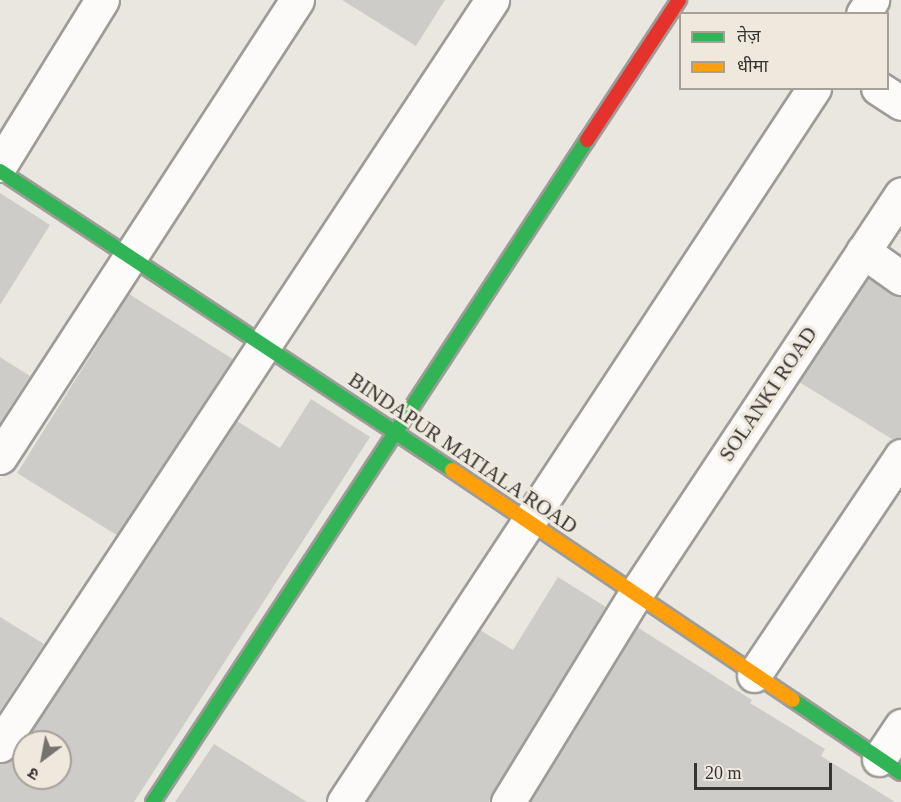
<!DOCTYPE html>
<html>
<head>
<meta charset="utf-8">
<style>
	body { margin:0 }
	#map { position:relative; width:901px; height:802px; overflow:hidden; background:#eae7e1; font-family:"Times New Roman","Noto Sans Devanagari",serif }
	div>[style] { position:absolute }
	.building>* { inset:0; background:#ceccc8; transform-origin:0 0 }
	.roads { filter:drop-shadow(2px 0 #9e9c98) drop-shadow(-2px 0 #9e9c98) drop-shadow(0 2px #9e9c98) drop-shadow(0 -2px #9e9c98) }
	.street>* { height:33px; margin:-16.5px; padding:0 16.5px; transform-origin:16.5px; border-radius:16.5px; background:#fcfbfa }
	.fast>* { height:14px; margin:-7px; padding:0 7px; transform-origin:7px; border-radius:7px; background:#30b455 }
	.slow>* { height:14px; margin:-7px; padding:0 7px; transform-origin:7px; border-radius:7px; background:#ff9f0a }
	.jam>* { height:14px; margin:-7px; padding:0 7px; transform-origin:7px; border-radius:7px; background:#e5322d }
	span { translate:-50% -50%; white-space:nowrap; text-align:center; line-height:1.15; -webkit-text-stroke:6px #eee8dd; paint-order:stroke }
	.street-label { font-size:21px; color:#373531 }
	.legend { position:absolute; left:679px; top:12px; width:210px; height:78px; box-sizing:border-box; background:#eee8dd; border:2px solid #a5a098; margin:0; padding:8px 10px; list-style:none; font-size:18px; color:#373531 }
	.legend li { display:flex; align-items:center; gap:12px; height:30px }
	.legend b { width:30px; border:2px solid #a5a098 }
	.north { position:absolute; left:12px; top:730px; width:60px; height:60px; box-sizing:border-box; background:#eee8dd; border:2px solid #a5a098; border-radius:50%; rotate:212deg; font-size:16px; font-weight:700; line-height:24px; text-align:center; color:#373531 }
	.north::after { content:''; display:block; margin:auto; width:21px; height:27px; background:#76736f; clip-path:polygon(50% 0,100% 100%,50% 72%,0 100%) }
	.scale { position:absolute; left:694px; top:763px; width:138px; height:27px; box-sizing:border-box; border:3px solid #373531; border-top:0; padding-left:8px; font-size:18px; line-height:21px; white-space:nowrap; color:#373531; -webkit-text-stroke:4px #eee8dd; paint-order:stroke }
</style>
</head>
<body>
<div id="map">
	<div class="building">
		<i style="clip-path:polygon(342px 0,445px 0,416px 46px)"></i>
		<i style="clip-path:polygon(0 193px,50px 225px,0 305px)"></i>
		<i style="clip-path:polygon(868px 278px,901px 296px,901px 437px,892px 439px,799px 382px)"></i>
		<i style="left:129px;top:294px;width:123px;height:211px;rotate:32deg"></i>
		<i style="clip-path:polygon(0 357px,30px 376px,0 423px)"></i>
		<i style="clip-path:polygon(311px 399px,370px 437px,134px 802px,0 802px,0 764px,9px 761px,24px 743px,24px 778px,60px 778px,60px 742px,24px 742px,237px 421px,280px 448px)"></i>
		<i style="clip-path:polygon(558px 577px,606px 607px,489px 802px,366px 802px,480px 630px,513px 650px)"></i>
		<i style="clip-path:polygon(0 617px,44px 644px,0 711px)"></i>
		<i style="clip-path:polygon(637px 627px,752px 700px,750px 703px,825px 749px,821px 756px,895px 802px,530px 802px)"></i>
		<i style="clip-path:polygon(214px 744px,307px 802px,175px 802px)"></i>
	</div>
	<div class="roads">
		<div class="street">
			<i style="left:863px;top:14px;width:17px;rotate:-57deg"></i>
			<i style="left:878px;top:88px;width:27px;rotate:33deg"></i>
			<i style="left:0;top:165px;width:194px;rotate:-58.3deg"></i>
			<i style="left:863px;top:251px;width:47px;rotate:35.4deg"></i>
			<i style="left:0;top:457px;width:545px;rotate:-56.98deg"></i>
			<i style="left:754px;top:675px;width:264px;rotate:-56.1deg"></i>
			<i style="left:0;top:745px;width:893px;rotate:-56.56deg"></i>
			<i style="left:879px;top:759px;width:40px;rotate:-56deg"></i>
			<i style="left:344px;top:802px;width:855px;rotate:-56.64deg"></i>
			<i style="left:508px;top:802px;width:243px;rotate:-58.5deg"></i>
			<i style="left:635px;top:595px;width:481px;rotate:-56.4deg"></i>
		</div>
		<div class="fast">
			<i style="left:0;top:171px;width:542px;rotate:33.48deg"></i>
			<i style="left:793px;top:700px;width:130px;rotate:34.1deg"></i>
			<i style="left:153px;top:802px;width:792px;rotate:-56.75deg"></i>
		</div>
		<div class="slow">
			<i style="left:452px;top:470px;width:411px;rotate:34deg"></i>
		</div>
		<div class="jam">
			<i style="left:587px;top:140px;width:168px;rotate:-56.7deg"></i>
		</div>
	</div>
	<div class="street-label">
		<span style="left:768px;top:394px;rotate:-56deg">SOLANKI ROAD</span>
		<span style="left:463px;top:453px;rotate:34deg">BINDAPUR MATIALA ROAD</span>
	</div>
	<ul class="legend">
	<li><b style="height:8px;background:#30b455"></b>तेज़</li>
	<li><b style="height:8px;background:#ff9f0a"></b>धीमा</li>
	</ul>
	<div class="north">उ</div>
	<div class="scale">20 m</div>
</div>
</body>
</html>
